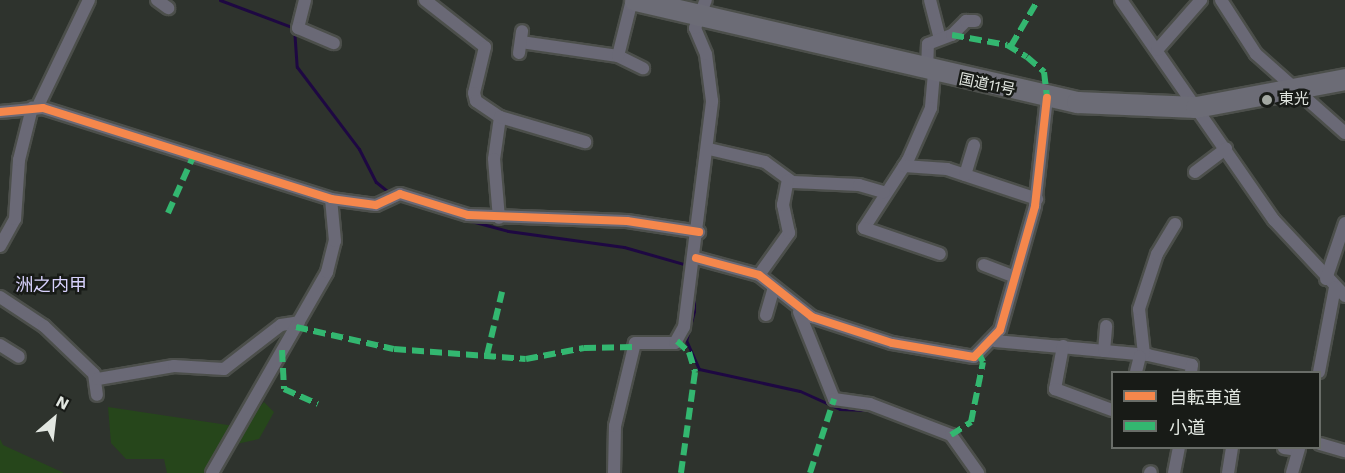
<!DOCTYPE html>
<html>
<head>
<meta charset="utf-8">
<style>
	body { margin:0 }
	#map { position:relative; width:1345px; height:473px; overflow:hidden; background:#2e332d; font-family:"Work Sans","Noto Sans JP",sans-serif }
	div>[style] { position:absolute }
	.green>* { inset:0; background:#26461b }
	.stream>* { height:3px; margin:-1.5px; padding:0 1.5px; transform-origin:1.5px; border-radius:1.5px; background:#1e0842 }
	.roads { filter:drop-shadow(2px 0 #4c4f4b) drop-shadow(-2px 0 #4c4f4b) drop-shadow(0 2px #4c4f4b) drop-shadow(0 -2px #4c4f4b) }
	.minor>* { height:12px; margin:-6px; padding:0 6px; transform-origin:6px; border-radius:6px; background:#6a6976 }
	.trunk>* { height:21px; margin:-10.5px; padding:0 10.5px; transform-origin:10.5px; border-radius:10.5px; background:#6c6c76 }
	.quiet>* { height:6px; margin-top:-3px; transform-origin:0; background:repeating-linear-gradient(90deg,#33b770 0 12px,transparent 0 18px) }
	.cycleway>* { height:8px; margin:-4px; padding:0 4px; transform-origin:4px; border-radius:4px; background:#f5874c }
	.dots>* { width:16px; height:16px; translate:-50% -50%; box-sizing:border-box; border:3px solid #181b17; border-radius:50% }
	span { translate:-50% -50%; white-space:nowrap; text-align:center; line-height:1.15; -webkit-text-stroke:5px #181b17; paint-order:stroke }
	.street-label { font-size:15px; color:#e2e7e1 }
	.poi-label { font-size:15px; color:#e2e7e1 }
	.left { translate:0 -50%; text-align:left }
	.quarter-label { font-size:18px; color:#d7d1fc }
	.legend { position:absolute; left:1111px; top:371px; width:210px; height:78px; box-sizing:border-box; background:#181b17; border:2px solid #696d68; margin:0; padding:8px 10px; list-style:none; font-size:18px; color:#e2e7e1 }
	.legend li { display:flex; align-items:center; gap:12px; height:30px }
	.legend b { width:30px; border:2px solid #696d68 }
	.north { position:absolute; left:24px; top:389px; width:60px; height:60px; -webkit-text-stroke:4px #181b17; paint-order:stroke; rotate:28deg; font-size:16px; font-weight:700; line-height:24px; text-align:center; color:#e2e7e1 }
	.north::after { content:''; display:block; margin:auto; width:21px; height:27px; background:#e2e7e1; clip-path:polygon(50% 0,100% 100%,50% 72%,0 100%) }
</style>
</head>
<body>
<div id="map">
	<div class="green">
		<i style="clip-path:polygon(264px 402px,274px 412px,259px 439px,218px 448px,205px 469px,216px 473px,167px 473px,164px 459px,126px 459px,111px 443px,108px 407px,241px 427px)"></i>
		<i style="clip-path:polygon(0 439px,3px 445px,64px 473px,0 473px)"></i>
	</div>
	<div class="stream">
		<i style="left:220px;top:0;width:79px;rotate:20.7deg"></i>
		<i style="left:294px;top:28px;width:39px;rotate:86deg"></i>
		<i style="left:297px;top:67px;width:103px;rotate:52.9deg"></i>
		<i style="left:359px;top:149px;width:37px;rotate:63deg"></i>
		<i style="left:376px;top:182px;width:19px;rotate:39deg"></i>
		<i style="left:471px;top:221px;width:38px;rotate:15deg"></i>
		<i style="left:508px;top:231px;width:117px;rotate:7.9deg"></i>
		<i style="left:624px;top:247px;width:66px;rotate:15.9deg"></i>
		<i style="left:694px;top:271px;width:40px;rotate:90deg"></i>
		<i style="left:694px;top:311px;width:30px;rotate:105deg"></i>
		<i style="left:686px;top:340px;width:32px;rotate:66deg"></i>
		<i style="left:699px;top:369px;width:103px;rotate:12.3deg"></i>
		<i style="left:800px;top:391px;width:44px;rotate:24.2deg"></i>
		<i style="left:840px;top:409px;width:28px;rotate:2deg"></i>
		<i style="left:868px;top:410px;width:58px;rotate:20.3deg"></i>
	</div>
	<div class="roads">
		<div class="minor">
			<i style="left:157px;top:0;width:14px;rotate:36deg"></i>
			<i style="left:305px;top:0;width:29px;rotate:104deg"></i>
			<i style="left:298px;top:28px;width:39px;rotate:23deg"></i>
			<i style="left:425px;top:0;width:76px;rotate:38.1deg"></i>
			<i style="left:485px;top:47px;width:47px;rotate:103.4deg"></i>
			<i style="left:474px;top:93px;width:8px;rotate:76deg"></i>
			<i style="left:476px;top:101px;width:29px;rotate:34deg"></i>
			<i style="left:500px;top:117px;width:42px;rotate:98.1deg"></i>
			<i style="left:494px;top:159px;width:59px;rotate:85.2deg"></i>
			<i style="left:930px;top:0;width:40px;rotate:75.6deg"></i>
			<i style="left:1121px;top:0;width:268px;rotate:55.2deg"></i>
			<i style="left:1274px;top:220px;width:104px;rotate:46.9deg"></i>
			<i style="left:1221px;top:0;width:64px;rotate:57.1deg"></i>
			<i style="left:1256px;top:54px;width:119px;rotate:41.6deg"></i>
			<i style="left:521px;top:42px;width:98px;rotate:8.2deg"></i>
			<i style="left:618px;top:56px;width:28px;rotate:26deg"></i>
			<i style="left:1157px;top:50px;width:67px;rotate:-48.7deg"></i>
			<i style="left:519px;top:53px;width:22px;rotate:-82deg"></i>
			<i style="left:618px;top:56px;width:58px;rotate:-76deg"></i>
			<i style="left:927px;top:71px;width:27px;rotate:-88deg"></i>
			<i style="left:928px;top:44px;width:26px;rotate:-21deg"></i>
			<i style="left:952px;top:35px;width:20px;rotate:-45deg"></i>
			<i style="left:966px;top:21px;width:9px"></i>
			<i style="left:934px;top:73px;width:35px;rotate:95deg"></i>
			<i style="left:931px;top:108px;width:57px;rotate:113.9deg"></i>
			<i style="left:908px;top:160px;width:81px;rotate:122.9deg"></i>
			<i style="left:864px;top:228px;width:80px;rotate:18.9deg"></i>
			<i style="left:37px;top:108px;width:120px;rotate:-64.3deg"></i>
			<i style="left:0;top:112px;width:43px;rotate:-5.3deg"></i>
			<i style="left:43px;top:108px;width:302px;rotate:17.5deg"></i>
			<i style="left:331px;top:199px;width:45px;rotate:7.6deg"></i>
			<i style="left:376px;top:205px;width:26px;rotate:-25deg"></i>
			<i style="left:400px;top:194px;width:71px;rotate:17.2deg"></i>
			<i style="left:468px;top:215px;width:159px;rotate:2.2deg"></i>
			<i style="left:627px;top:221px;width:73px;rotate:8.7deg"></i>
			<i style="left:500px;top:117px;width:89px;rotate:16.4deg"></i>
			<i style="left:709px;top:149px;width:57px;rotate:13.1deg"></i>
			<i style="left:765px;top:162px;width:34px;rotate:36deg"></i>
			<i style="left:793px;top:182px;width:66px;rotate:2.6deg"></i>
			<i style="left:859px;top:185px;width:26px;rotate:16deg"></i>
			<i style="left:904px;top:166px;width:43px;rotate:4deg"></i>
			<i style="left:947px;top:169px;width:95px;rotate:18.4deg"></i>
			<i style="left:1195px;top:172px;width:39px;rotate:-37deg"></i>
			<i style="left:965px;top:175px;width:31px;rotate:-73deg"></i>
			<i style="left:0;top:246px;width:31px;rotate:-61deg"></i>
			<i style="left:15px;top:219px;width:59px;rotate:-86.1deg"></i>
			<i style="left:19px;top:160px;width:54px;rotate:-76deg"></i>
			<i style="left:696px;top:258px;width:65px;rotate:15.1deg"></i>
			<i style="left:759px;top:275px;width:68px;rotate:38.4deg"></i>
			<i style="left:812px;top:317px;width:84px;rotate:18deg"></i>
			<i style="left:892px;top:343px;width:83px;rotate:9.7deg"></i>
			<i style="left:974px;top:357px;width:37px;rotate:-46deg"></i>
			<i style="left:1000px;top:330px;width:129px;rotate:-74.2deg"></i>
			<i style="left:1035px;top:206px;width:109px;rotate:-83.7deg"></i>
			<i style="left:984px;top:265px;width:31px;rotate:21deg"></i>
			<i style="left:759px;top:275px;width:52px;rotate:-54.5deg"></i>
			<i style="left:789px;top:233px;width:29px;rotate:-102deg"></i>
			<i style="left:783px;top:205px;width:25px;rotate:-79deg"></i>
			<i style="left:1326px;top:279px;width:59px;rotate:-71.3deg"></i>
			<i style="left:0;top:297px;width:53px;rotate:33.4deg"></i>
			<i style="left:44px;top:326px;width:69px;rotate:43.8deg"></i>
			<i style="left:94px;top:374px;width:21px;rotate:82deg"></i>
			<i style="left:799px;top:312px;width:94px;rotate:68.1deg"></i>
			<i style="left:834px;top:399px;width:36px;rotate:8deg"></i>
			<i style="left:870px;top:404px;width:87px;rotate:20.9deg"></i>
			<i style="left:951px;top:435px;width:47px;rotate:54.6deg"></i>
			<i style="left:766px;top:315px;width:29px;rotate:-74deg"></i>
			<i style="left:995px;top:341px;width:154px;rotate:5.2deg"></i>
			<i style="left:1148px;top:355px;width:45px;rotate:12.8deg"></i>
			<i style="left:1192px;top:365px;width:7px;rotate:98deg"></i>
			<i style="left:0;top:345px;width:22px;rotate:32deg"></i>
			<i style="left:1063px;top:346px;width:44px;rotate:100.5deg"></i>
			<i style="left:1055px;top:389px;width:61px;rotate:20.2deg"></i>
			<i style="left:1104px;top:351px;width:25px;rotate:-85deg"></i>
			<i style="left:1144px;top:354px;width:45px;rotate:-96.3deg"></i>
			<i style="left:1139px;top:309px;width:58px;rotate:-71.9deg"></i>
			<i style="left:1157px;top:254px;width:35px;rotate:-59deg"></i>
			<i style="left:1136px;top:372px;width:16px;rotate:-76deg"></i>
			<i style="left:1319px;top:372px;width:86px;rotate:-79.3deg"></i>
			<i style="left:98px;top:379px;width:77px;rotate:-9.7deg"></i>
			<i style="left:174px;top:366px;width:50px;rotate:3.4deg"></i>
			<i style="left:224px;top:369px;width:72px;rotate:-37.7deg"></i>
			<i style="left:281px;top:325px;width:18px;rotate:-9deg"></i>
			<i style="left:1320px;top:444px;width:26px;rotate:16deg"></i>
			<i style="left:1284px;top:448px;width:14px;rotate:8deg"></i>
			<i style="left:212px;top:473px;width:232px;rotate:-60.2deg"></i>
			<i style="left:327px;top:272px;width:32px;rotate:-76deg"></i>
			<i style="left:335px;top:241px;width:42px;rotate:-95.4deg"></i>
			<i style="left:614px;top:473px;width:47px;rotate:-88.8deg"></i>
			<i style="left:615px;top:426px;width:85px;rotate:-76.5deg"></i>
			<i style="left:635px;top:343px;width:40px"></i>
			<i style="left:675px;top:343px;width:18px;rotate:-61deg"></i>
			<i style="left:684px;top:327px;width:228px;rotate:-82.9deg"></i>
			<i style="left:712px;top:101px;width:47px;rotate:-97.3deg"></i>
			<i style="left:706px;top:54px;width:28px;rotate:-113deg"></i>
			<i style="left:695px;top:28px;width:30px;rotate:-69deg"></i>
			<i style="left:1150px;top:473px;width:1px;rotate:-45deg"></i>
			<i style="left:1174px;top:473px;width:25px;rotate:-79deg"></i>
			<i style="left:1228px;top:473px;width:25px;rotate:-81deg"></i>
			<i style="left:1292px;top:473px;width:26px;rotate:-74deg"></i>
		</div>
		<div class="trunk">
			<i style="left:635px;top:0;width:454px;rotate:13deg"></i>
			<i style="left:1077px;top:102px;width:119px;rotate:2.4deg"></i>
			<i style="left:1196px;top:107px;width:152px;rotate:-10.6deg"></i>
		</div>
	</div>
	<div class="quiet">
		<i style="left:952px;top:35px;width:56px;rotate:10.3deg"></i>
		<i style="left:1007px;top:45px;width:23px;rotate:31deg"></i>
		<i style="left:1027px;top:57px;width:23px;rotate:41deg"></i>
		<i style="left:1044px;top:72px;width:26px;rotate:83deg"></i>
		<i style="left:1011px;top:46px;width:53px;rotate:-59.6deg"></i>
		<i style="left:168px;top:213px;width:61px;rotate:-65.9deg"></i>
		<i style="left:296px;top:327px;width:100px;rotate:12.7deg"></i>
		<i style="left:394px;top:349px;width:132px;rotate:4.3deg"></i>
		<i style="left:526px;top:359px;width:59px;rotate:-10.7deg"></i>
		<i style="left:584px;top:348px;width:50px;rotate:-1.1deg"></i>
		<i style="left:677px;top:341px;width:16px;rotate:43deg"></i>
		<i style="left:689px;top:352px;width:21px;rotate:73deg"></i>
		<i style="left:695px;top:372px;width:102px;rotate:97.9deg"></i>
		<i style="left:282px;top:350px;width:39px;rotate:87deg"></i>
		<i style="left:284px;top:389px;width:37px;rotate:24deg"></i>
		<i style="left:487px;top:355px;width:65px;rotate:-76.6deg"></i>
		<i style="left:951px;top:435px;width:24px;rotate:-33deg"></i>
		<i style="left:971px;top:422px;width:61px;rotate:-78.7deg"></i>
		<i style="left:983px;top:362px;width:9px;rotate:-117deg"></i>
		<i style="left:810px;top:473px;width:78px;rotate:-72deg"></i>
	</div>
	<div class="cycleway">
		<i style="left:0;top:112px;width:43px;rotate:-5.3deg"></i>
		<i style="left:43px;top:108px;width:302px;rotate:17.5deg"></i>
		<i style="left:331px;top:199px;width:45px;rotate:7.6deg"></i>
		<i style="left:376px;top:205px;width:26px;rotate:-25deg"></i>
		<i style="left:400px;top:194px;width:71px;rotate:17.2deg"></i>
		<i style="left:468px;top:215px;width:159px;rotate:2.2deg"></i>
		<i style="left:627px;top:221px;width:73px;rotate:8.7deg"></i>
		<i style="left:696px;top:258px;width:65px;rotate:15.1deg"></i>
		<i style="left:759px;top:275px;width:68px;rotate:38.4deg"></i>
		<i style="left:812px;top:317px;width:84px;rotate:18deg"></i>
		<i style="left:892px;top:343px;width:83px;rotate:9.7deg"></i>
		<i style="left:974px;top:357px;width:37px;rotate:-46deg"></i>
		<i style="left:1000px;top:330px;width:129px;rotate:-74.2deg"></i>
		<i style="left:1035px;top:206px;width:109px;rotate:-83.7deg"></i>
	</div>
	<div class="dots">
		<i style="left:1267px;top:100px;background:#a3a8a2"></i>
	</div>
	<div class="street-label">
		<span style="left:987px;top:85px;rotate:12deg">国道11号</span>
	</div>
	<div class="poi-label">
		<span class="left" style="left:1279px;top:100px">東光</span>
	</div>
	<div class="quarter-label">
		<span style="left:51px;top:285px">洲之内甲</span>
	</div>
	<ul class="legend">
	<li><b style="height:8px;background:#f5874c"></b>自転車道</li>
	<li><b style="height:8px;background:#33b770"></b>小道</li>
	</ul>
	<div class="north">N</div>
</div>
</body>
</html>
